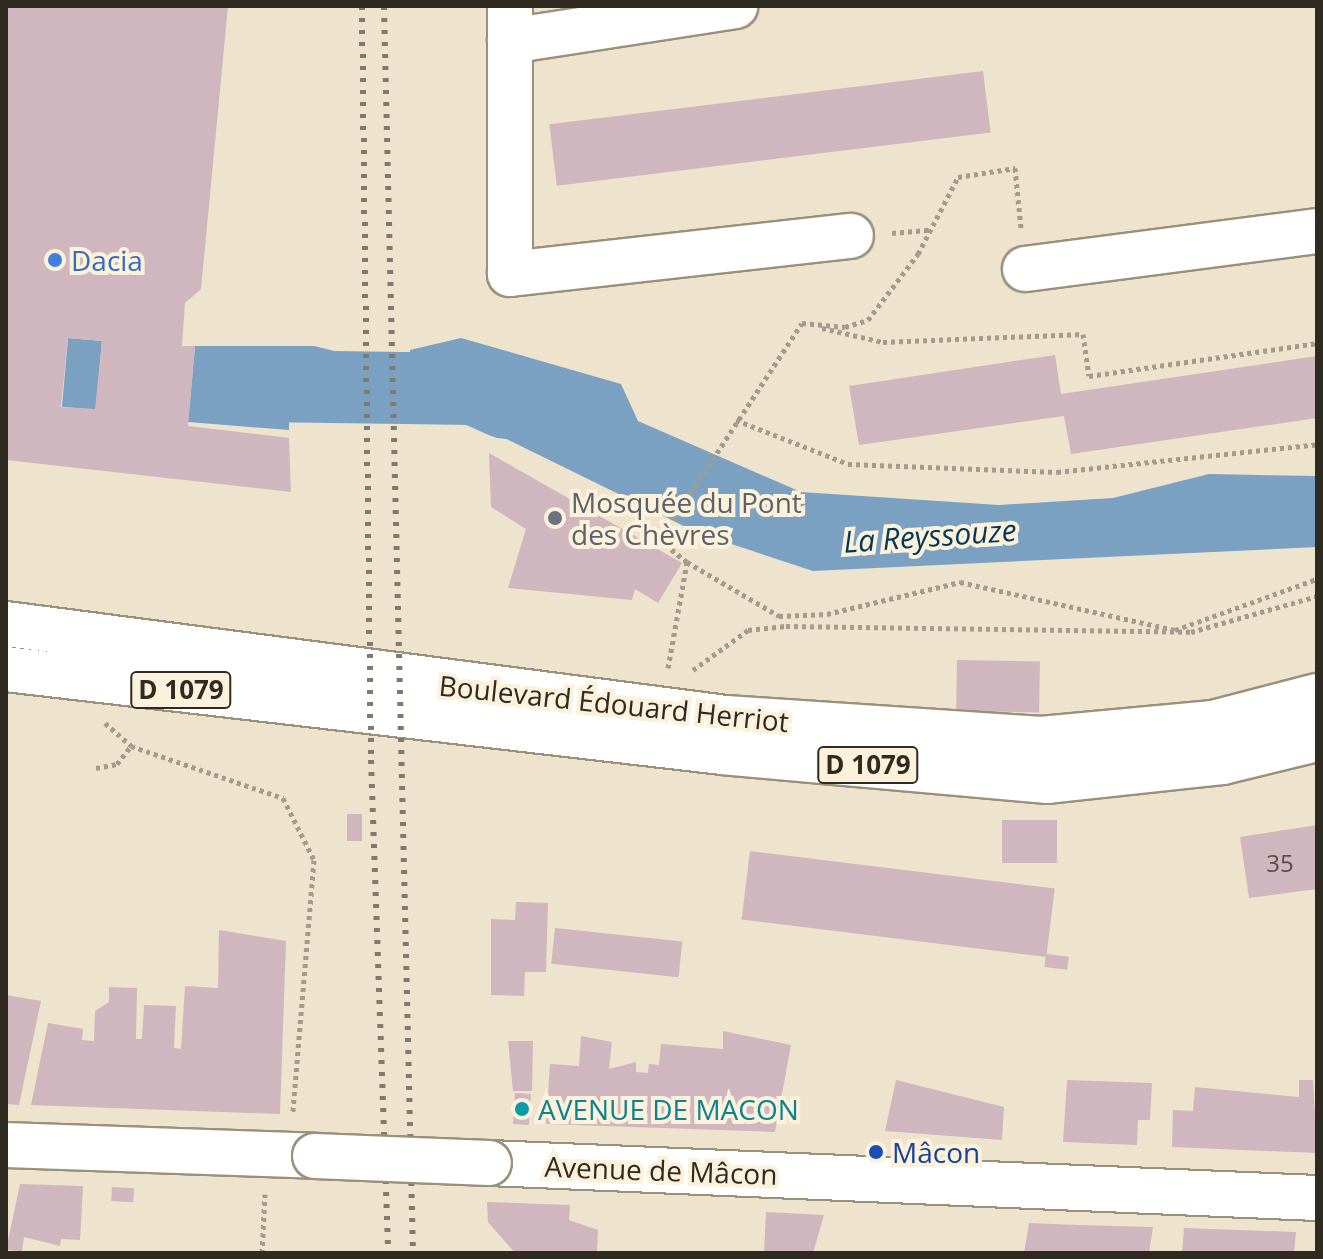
<!DOCTYPE html>
<html>
<head>
<meta charset="utf-8">
<style>
	body { margin:0 }
	#map { position:relative; width:1323px; height:1259px; overflow:hidden; background:#eee3cd; font-family:"Open Sans",sans-serif }
	div>[style] { position:absolute }
	.water>* { inset:0; background:#7aa1c2; transform-origin:0 0 }
	.river>* { height:72px; margin:-36px; padding:0 36px; transform-origin:36px; border-radius:36px; background:#7aa1c2 }
	.building>* { inset:0; background:#d0b6bf; transform-origin:0 0 }
	.path>* { height:5px; margin-top:-2.5px; transform-origin:0; background:repeating-linear-gradient(90deg,#a49b8b 0 4px,transparent 0 8px) }
	.roads { filter:drop-shadow(2px 0 #9a907b) drop-shadow(-2px 0 #9a907b) drop-shadow(0 2px #9a907b) drop-shadow(0 -2px #9a907b) }
	.minor>* { height:44px; margin:-22px; padding:0 22px; transform-origin:22px; border-radius:22px; background:#fff }
	.major>* { height:44px; margin:-22px; padding:0 22px; transform-origin:22px; border-radius:22px; background:#fff }
	.rail>* { height:6px; margin-top:-3px; transform-origin:0; background:repeating-linear-gradient(90deg,#817a6c 0 4px,transparent 0 12px) }
	.bridges { filter:drop-shadow(2px 0 #9a907b) drop-shadow(-2px 0 #9a907b) drop-shadow(0 2px #9a907b) drop-shadow(0 -2px #9a907b) }
	.major-bridge>* { height:44px; margin:-22px; padding:0 22px; transform-origin:22px; border-radius:22px; background:#fff }
	.dots>* { width:22px; height:22px; translate:-50% -50%; box-sizing:border-box; border:4px solid #fcf1da; border-radius:50% }
	span { translate:-50% -50%; white-space:nowrap; text-align:center; line-height:1.15; -webkit-text-stroke:8px #fcf1da; paint-order:stroke }
	.number-label { font-size:24px; color:#574e4a }
	.number-label span { -webkit-text-stroke-width:0 }
	.shield-label span { padding:2px 6px; background:#fcf1da; border:2px solid; border-radius:6px; -webkit-text-stroke-width:0 }
	.shield-label { font-size:26px; color:#2f2b23; font-weight:700 }
	.shop-label { font-size:28px; color:#366cbe }
	.left { translate:0 -50%; text-align:left }
	.worship-label { font-size:28px; color:#5b616d }
	.street-label { font-size:28px; color:#2f2b23 }
	.culture-label { font-size:28px; color:#0d838f }
	.transit-label { font-size:28px; color:#164399 }
	.water-label { font-size:30px; color:#053758; font-style:italic }
	.frame { position:absolute; inset:0; border:8px solid #2f2b23; pointer-events:none }
</style>
</head>
<body>
<div id="map">
	<div class="water">
		<i style="left:68px;top:338px;width:34px;height:69px;rotate:5deg"></i>
		<i style="clip-path:polygon(461px 338px,621px 384px,638px 421px,801px 492px,999px 505px,1113px 498px,1209px 474px,1317px 476px,1317px 547px,813px 571px,698px 533px,474px 423px,410px 416px,410px 350px)"></i>
		<i style="clip-path:polygon(195px 346px,314px 346px,359px 357px,360px 416px,289px 415px,289px 430px,188px 422px)"></i>
	</div>
	<div class="river">
		<i style="left:262px;top:386px;width:212px;rotate:0.8deg"></i>
		<i style="left:474px;top:389px;width:34px;rotate:24deg"></i>
	</div>
	<div class="building">
		<i style="clip-path:polygon(evenodd,6px 6px,228px 6px,201px 289px,185px 303px,182px 346px,195px 346px,188px 426px,289px 438px,291px 492px,6px 460px,6px 6px,68px 338px,102px 341px,95px 409px,61px 407px,68px 338px)"></i>
		<i style="left:983px;top:71px;width:62px;height:437px;rotate:83deg"></i>
		<i style="clip-path:polygon(1055px 355px,1061px 394px,1317px 356px,1317px 418px,1071px 454px,1064px 416px,859px 445px,849px 386px)"></i>
		<i style="clip-path:polygon(489px 453px,682px 563px,658px 603px,635px 589px,632px 600px,508px 588px,526px 529px,491px 507px)"></i>
		<i style="left:957px;top:660px;width:83px;height:51px;rotate:1deg"></i>
		<i style="left:347px;top:814px;width:15px;height:27px"></i>
		<i style="left:1002px;top:820px;width:55px;height:43px"></i>
		<i style="clip-path:polygon(1317px 825px,1317px 889px,1249px 898px,1240px 837px)"></i>
		<i style="left:750px;top:851px;width:307px;height:69px;rotate:7deg"></i>
		<i style="clip-path:polygon(516px 902px,548px 903px,546px 972px,525px 972px,524px 996px,491px 995px,491px 919px,515px 920px)"></i>
		<i style="left:555px;top:928px;width:128px;height:36px;rotate:6deg"></i>
		<i style="clip-path:polygon(219px 930px,286px 941px,280px 1114px,31px 1105px,48px 1023px,83px 1029px,82px 1040px,94px 1041px,95px 1011px,109px 1002px,109px 987px,137px 988px,136px 1039px,142px 1039px,144px 1005px,176px 1006px,174px 1048px,181px 1049px,185px 986px,218px 988px)"></i>
		<i style="left:1046px;top:954px;width:23px;height:13px;rotate:7deg"></i>
		<i style="clip-path:polygon(6px 995px,41px 1001px,19px 1105px,6px 1104px)"></i>
		<i style="clip-path:polygon(723px 1031px,791px 1045px,775px 1132px,546px 1124px,550px 1064px,579px 1066px,581px 1036px,612px 1042px,609px 1069px,636px 1062px,636px 1072px,648px 1073px,649px 1064px,659px 1065px,661px 1044px,723px 1049px)"></i>
		<i style="clip-path:polygon(508px 1041px,533px 1041px,532px 1091px,513px 1091px)"></i>
		<i style="clip-path:polygon(896px 1080px,1004px 1107px,1002px 1140px,885px 1131px)"></i>
		<i style="clip-path:polygon(1067px 1080px,1152px 1083px,1150px 1120px,1138px 1120px,1137px 1145px,1063px 1142px)"></i>
		<i style="clip-path:polygon(1299px 1080px,1313px 1080px,1317px 1153px,1172px 1147px,1173px 1110px,1193px 1111px,1195px 1087px,1299px 1097px)"></i>
		<i style="left:515px;top:1093px;width:16px;height:31px;rotate:4deg"></i>
		<i style="clip-path:polygon(20px 1184px,83px 1186px,80px 1240px,61px 1239px,60px 1246px,24px 1237px,22px 1251px,6px 1250px)"></i>
		<i style="left:112px;top:1187px;width:22px;height:14px;rotate:3deg"></i>
		<i style="clip-path:polygon(487px 1202px,570px 1205px,569px 1220px,598px 1230px,597px 1253px,515px 1253px,488px 1222px)"></i>
		<i style="clip-path:polygon(766px 1212px,824px 1215px,813px 1253px,764px 1253px)"></i>
		<i style="clip-path:polygon(1029px 1223px,1079px 1225px,1153px 1227px,1149px 1253px,1024px 1253px)"></i>
		<i style="clip-path:polygon(1184px 1228px,1296px 1232px,1294px 1253px,1182px 1253px)"></i>
	</div>
	<div class="path">
		<i style="left:892px;top:233px;width:38px;rotate:-5deg"></i>
		<i style="left:822px;top:328px;width:63px;rotate:12.9deg"></i>
		<i style="left:883px;top:342px;width:200px;rotate:-2.3deg"></i>
		<i style="left:1083px;top:334px;width:42px;rotate:81.9deg"></i>
		<i style="left:1089px;top:376px;width:230px;rotate:-8.2deg"></i>
		<i style="left:736px;top:420px;width:120px;rotate:21.4deg"></i>
		<i style="left:848px;top:464px;width:209px;rotate:2.2deg"></i>
		<i style="left:1057px;top:472px;width:262px;rotate:-6.1deg"></i>
		<i style="left:687px;top:562px;width:107px;rotate:30.4deg"></i>
		<i style="left:779px;top:616px;width:48px;rotate:-2.4deg"></i>
		<i style="left:827px;top:614px;width:137px;rotate:-13.5deg"></i>
		<i style="left:960px;top:582px;width:220px;rotate:12.6deg"></i>
		<i style="left:1175px;top:630px;width:151px;rotate:-19.8deg"></i>
		<i style="left:668px;top:668px;width:108px;rotate:-79.8deg"></i>
		<i style="left:687px;top:562px;width:35px;rotate:-141deg"></i>
		<i style="left:660px;top:540px;width:259px;rotate:-56.8deg"></i>
		<i style="left:802px;top:323px;width:43px;rotate:5.3deg"></i>
		<i style="left:845px;top:327px;width:24px;rotate:-17deg"></i>
		<i style="left:868px;top:320px;width:83px;rotate:-52.9deg"></i>
		<i style="left:918px;top:254px;width:87px;rotate:-62.5deg"></i>
		<i style="left:958px;top:177px;width:58px;rotate:-9deg"></i>
		<i style="left:1015px;top:168px;width:60px;rotate:84.3deg"></i>
		<i style="left:693px;top:670px;width:68px;rotate:-36deg"></i>
		<i style="left:748px;top:630px;width:38px;rotate:-6deg"></i>
		<i style="left:786px;top:626px;width:405px;rotate:0.8deg"></i>
		<i style="left:1191px;top:632px;width:131px;rotate:-15.9deg"></i>
		<i style="left:105px;top:723px;width:35px;rotate:41deg"></i>
		<i style="left:131px;top:746px;width:161px;rotate:18.9deg"></i>
		<i style="left:283px;top:798px;width:69px;rotate:63.4deg"></i>
		<i style="left:314px;top:860px;width:253px;rotate:94.8deg"></i>
		<i style="left:96px;top:768px;width:21px;rotate:-11deg"></i>
		<i style="left:117px;top:764px;width:23px;rotate:-52deg"></i>
		<i style="left:262px;top:1253px;width:59px;rotate:-87.1deg"></i>
	</div>
	<div class="roads">
		<div class="minor">
			<i style="left:510px;top:6px;width:268px;rotate:90deg"></i>
			<i style="left:510px;top:274px;width:343px;rotate:-6.4deg"></i>
			<i style="left:510px;top:41px;width:228px;rotate:-8.8deg"></i>
			<i style="left:1025px;top:269px;width:294px;rotate:-7.4deg"></i>
		</div>
		<div class="major">
			<i style="left:6px;top:624px;width:726px;rotate:7.44deg"></i>
			<i style="left:726px;top:718px;width:316px;rotate:3.8deg"></i>
			<i style="left:1041px;top:739px;width:173px;rotate:-5.3deg"></i>
			<i style="left:1213px;top:723px;width:107px;rotate:-14.6deg"></i>
			<i style="left:6px;top:669px;width:721px;rotate:6.61deg"></i>
			<i style="left:722px;top:752px;width:327px;rotate:5.1deg"></i>
			<i style="left:1048px;top:781px;width:175px;rotate:-6.2deg"></i>
			<i style="left:1222px;top:762px;width:98px;rotate:-13.6deg"></i>
			<i style="left:6px;top:1145px;width:309px;rotate:2deg"></i>
			<i style="left:489px;top:1163px;width:829px;rotate:2.42deg"></i>
		</div>
	</div>
	<div class="rail">
		<i style="left:362px;top:6px;width:754px;rotate:89.32deg"></i>
		<i style="left:371px;top:760px;width:493px;rotate:88deg"></i>
		<i style="left:384px;top:6px;width:1247px;rotate:88.67deg"></i>
	</div>
	<div class="bridges">
		<div class="major-bridge">
			<i style="left:315px;top:1156px;width:174px;rotate:2.3deg"></i>
		</div>
	</div>
	<div class="dots">
		<i style="left:55px;top:260px;background:#3f7fe0"></i>
		<i style="left:555px;top:518px;background:#6b7280"></i>
		<i style="left:522px;top:1109px;background:#0f9aa8"></i>
		<i style="left:876px;top:1152px;background:#1a4fb4"></i>
	</div>
	<div class="number-label">
		<span style="left:1280px;top:863px">35</span>
	</div>
	<div class="shield-label">
		<span style="left:181px;top:690px">D 1079</span>
		<span style="left:868px;top:765px">D 1079</span>
	</div>
	<div class="shop-label">
		<span class="left" style="left:71px;top:260px">Dacia</span>
	</div>
	<div class="worship-label">
		<span class="left" style="left:571px;top:518px">Mosquée du Pont<br>des Chèvres</span>
	</div>
	<div class="street-label">
		<span style="left:614px;top:703px;rotate:6deg">Boulevard Édouard Herriot</span>
		<span style="left:661px;top:1170px;rotate:2deg">Avenue de Mâcon</span>
	</div>
	<div class="culture-label">
		<span class="left" style="left:538px;top:1109px">AVENUE DE MACON</span>
	</div>
	<div class="transit-label">
		<span class="left" style="left:892px;top:1152px">Mâcon</span>
	</div>
	<div class="water-label">
		<span style="left:930px;top:536px;rotate:-4deg">La Reyssouze</span>
	</div>
	<div class="frame"></div>
</div>
</body>
</html>
